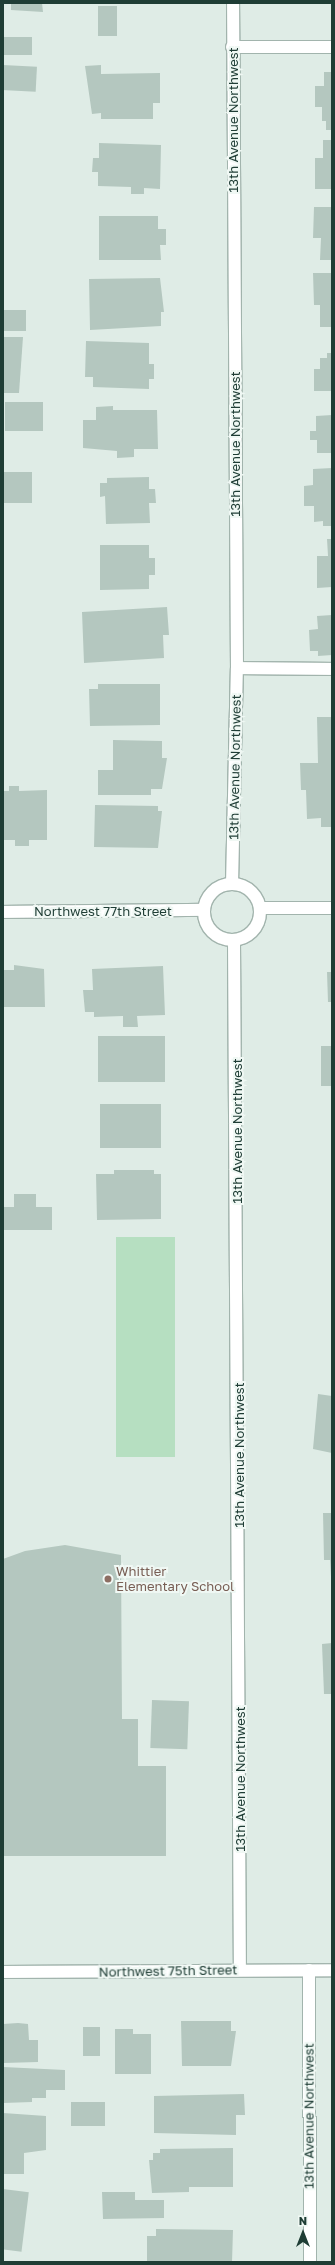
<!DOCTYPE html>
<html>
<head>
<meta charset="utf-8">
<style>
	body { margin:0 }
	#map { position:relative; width:335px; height:2265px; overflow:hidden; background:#dfece6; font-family:"Golos Text",sans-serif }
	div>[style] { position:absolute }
	.green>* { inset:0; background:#b6dfc1; transform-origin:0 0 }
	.building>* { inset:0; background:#b4c7bf; transform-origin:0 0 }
	.roads { filter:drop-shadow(1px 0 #a2b4ad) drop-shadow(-1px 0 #a2b4ad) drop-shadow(0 1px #a2b4ad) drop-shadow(0 -1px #a2b4ad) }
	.service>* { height:12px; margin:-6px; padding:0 6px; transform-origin:6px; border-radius:6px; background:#fff }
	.minor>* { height:12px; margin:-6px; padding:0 6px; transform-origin:6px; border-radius:6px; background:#fff }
	.minor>.ring { margin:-6px; padding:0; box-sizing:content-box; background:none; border:12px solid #fff; border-radius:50% }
	.dots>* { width:11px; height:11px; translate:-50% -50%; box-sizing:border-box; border:2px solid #f0f8f4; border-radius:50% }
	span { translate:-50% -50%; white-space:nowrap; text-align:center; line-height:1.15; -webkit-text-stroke:4px #f0f8f4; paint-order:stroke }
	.street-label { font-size:13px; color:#1f3d35 }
	.education-label { font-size:13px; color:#785e54 }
	.left { translate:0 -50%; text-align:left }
	.frame { position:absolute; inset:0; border:4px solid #1f3d35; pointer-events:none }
	.north { position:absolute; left:283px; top:2213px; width:40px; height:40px; -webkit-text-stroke:3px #f0f8f4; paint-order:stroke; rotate:0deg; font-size:11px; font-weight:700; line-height:16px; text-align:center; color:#1f3d35 }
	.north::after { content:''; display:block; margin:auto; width:14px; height:18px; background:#1f3d35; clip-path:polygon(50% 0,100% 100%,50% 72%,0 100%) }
</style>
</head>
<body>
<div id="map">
	<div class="green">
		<i style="left:116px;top:1237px;width:59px;height:220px"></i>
	</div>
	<div class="building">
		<i style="clip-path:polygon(11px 3px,42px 3px,43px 12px,11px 10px)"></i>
		<i style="left:117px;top:6px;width:30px;height:19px;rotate:90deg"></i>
		<i style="left:3px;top:37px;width:29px;height:18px"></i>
		<i style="left:3px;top:65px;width:34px;height:25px;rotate:3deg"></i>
		<i style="clip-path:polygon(101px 65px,101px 74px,160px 73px,160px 103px,153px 103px,153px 119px,101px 119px,101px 113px,92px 114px,85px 66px)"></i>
		<i style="clip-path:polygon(324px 72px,332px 72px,332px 130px,326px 130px,326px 121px,322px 121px,322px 107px,315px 107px,315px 86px,324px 86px)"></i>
		<i style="clip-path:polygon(323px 140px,332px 140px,332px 189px,315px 189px,315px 158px,323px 158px)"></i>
		<i style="clip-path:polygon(99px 143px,161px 145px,160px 189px,144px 188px,144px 194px,131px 194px,131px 187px,98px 186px,98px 172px,92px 172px,93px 158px,99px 158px)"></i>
		<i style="clip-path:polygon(314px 207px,332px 207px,332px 260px,320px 260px,321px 238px,313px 238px)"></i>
		<i style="clip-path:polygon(99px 216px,158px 216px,158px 229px,166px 229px,166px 245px,160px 245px,161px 260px,99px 260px)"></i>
		<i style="clip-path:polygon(313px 273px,332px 273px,332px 327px,320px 327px,320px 305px,314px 305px)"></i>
		<i style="clip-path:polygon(160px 278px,164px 312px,161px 312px,161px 326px,90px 330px,89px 279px)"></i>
		<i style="left:3px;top:310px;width:23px;height:21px"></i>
		<i style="clip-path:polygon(3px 337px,23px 337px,19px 393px,3px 393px)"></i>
		<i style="clip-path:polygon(86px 341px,149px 343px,149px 364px,154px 364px,154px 379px,149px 379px,149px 389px,93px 387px,93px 377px,85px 377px)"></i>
		<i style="clip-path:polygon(327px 353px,332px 353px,332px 391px,314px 391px,314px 369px,320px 369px,320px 358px,327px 358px)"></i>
		<i style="left:5px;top:402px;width:38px;height:29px"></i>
		<i style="clip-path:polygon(113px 406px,113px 410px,157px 410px,158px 449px,134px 449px,134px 457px,117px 458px,117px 451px,83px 448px,83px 420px,96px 420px,96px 407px)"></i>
		<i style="clip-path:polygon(332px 415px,332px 453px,317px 453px,317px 440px,310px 440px,310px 431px,316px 431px,316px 416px)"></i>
		<i style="clip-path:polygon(332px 468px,332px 526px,323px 526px,323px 521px,314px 522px,314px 506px,304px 506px,304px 486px,313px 485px,313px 469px)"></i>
		<i style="left:3px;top:472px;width:29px;height:31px"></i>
		<i style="clip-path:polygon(149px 477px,149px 489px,155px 489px,156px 503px,149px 503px,150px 523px,106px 524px,105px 496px,100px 497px,100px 483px,107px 483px,107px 478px)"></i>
		<i style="clip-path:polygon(327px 539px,332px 539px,332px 587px,317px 588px,317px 556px,328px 556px)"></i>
		<i style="clip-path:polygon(100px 545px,149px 545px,149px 558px,155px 558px,155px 575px,149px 575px,149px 589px,100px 590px)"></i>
		<i style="clip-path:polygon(167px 607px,169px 635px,163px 635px,164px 658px,84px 663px,82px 612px)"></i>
		<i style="clip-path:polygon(332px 615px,332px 655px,318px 656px,318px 651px,310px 651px,309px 630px,318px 629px,317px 616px)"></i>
		<i style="clip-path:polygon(98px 684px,160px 684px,160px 725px,90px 726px,89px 689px,98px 689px)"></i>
		<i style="clip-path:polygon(317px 717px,332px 717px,332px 827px,321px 827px,321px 818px,307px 819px,306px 790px,301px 790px,300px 763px,318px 763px)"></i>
		<i style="clip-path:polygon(113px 740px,162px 741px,162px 758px,167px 758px,162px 789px,151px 789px,151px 795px,98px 795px,98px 770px,113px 770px)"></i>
		<i style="clip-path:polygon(9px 786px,19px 786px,19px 791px,47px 790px,47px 840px,29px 840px,29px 846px,15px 846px,15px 840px,3px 840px,3px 791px,9px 791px)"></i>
		<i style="clip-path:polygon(95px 805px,158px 806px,158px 811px,162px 811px,158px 848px,94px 847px)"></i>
		<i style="clip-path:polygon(14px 965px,44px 969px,45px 1007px,3px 1007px,3px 970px,14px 970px)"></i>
		<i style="clip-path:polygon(163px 966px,165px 1015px,137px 1016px,138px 1027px,123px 1027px,123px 1016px,94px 1017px,94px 1012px,85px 1012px,83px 990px,93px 990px,92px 969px)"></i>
		<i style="clip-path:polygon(327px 972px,332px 972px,332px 1002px,328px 1002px)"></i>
		<i style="left:98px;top:1036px;width:67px;height:46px"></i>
		<i style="left:321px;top:1046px;width:11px;height:40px"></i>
		<i style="left:100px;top:1104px;width:61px;height:44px"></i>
		<i style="clip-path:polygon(114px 1170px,154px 1170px,154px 1174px,161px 1174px,161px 1219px,97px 1220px,96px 1174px,114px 1174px)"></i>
		<i style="clip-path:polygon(14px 1194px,36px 1194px,36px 1207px,52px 1207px,52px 1230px,3px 1230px,3px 1207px,14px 1207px)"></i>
		<i style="clip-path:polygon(318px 1394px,332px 1396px,332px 1453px,313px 1449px)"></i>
		<i style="clip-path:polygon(323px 1513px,332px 1513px,332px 1594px,330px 1560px,324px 1560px)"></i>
		<i style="clip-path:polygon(65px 1545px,121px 1555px,122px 1719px,138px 1719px,138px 1766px,166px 1766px,166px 1856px,3px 1856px,3px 1559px,25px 1551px)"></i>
		<i style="clip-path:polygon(332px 1643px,332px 1694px,324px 1694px,322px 1644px)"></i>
		<i style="left:152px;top:1700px;width:37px;height:48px;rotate:2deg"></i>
		<i style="clip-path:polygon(181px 2021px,231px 2021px,231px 2031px,236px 2031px,231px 2066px,182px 2066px)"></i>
		<i style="clip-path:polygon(18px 2023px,28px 2024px,29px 2040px,38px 2040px,38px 2062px,3px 2063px,3px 2024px)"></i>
		<i style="left:83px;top:2027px;width:17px;height:29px"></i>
		<i style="clip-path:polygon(115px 2029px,133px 2029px,133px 2034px,151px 2034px,151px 2074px,115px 2074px)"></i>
		<i style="clip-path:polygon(3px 2067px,65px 2070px,65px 2090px,46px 2090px,46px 2098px,32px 2098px,32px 2102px,3px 2103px)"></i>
		<i style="clip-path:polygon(244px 2094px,245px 2115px,236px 2115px,236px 2135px,154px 2133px,154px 2096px)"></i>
		<i style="left:71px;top:2102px;width:34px;height:24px"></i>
		<i style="clip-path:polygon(3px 2113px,46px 2116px,46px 2150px,24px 2153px,24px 2174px,3px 2174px)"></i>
		<i style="clip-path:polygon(233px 2148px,233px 2187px,189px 2187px,189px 2192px,152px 2193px,149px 2160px,153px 2160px,153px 2153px,160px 2153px,160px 2149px)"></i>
		<i style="left:3px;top:2189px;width:26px;height:60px;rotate:7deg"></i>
		<i style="clip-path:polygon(102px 2192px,135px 2192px,135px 2200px,164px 2200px,164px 2218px,103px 2219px)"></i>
		<i style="clip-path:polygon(156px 2229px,233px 2230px,232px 2262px,147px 2262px,147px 2236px,156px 2236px)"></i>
	</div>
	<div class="roads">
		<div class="service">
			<i style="left:232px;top:47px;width:100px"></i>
			<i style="left:237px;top:668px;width:95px;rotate:0.6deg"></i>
		</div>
		<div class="minor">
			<i class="ring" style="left:204px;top:884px;width:44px;height:44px"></i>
			<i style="left:232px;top:884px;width:216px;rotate:-88.7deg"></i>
			<i style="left:237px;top:668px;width:665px;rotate:-90.34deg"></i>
			<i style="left:261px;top:908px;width:71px"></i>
			<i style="left:3px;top:912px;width:201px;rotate:-0.6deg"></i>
			<i style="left:234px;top:941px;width:1029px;rotate:89.67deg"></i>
			<i style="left:309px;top:1970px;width:292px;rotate:89.8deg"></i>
			<i style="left:3px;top:1972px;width:329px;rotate:-0.3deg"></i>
		</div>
	</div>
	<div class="dots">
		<i style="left:108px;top:1579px;background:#8d6e63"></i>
	</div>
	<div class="street-label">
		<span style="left:233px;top:120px;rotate:-90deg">13th Avenue Northwest</span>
		<span style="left:235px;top:444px;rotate:-90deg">13th Avenue Northwest</span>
		<span style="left:235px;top:767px;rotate:-89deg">13th Avenue Northwest</span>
		<span style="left:103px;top:911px">Northwest 77th Street</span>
		<span style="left:237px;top:1131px;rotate:-90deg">13th Avenue Northwest</span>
		<span style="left:239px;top:1455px;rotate:-90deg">13th Avenue Northwest</span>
		<span style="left:240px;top:1779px;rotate:-90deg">13th Avenue Northwest</span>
		<span style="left:168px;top:1971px;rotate:-1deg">Northwest 75th Street</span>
		<span style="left:309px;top:2116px;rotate:-90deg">13th Avenue Northwest</span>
	</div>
	<div class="education-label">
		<span class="left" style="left:116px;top:1579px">Whittier<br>Elementary School</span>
	</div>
	<div class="frame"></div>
	<div class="north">N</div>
</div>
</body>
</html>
